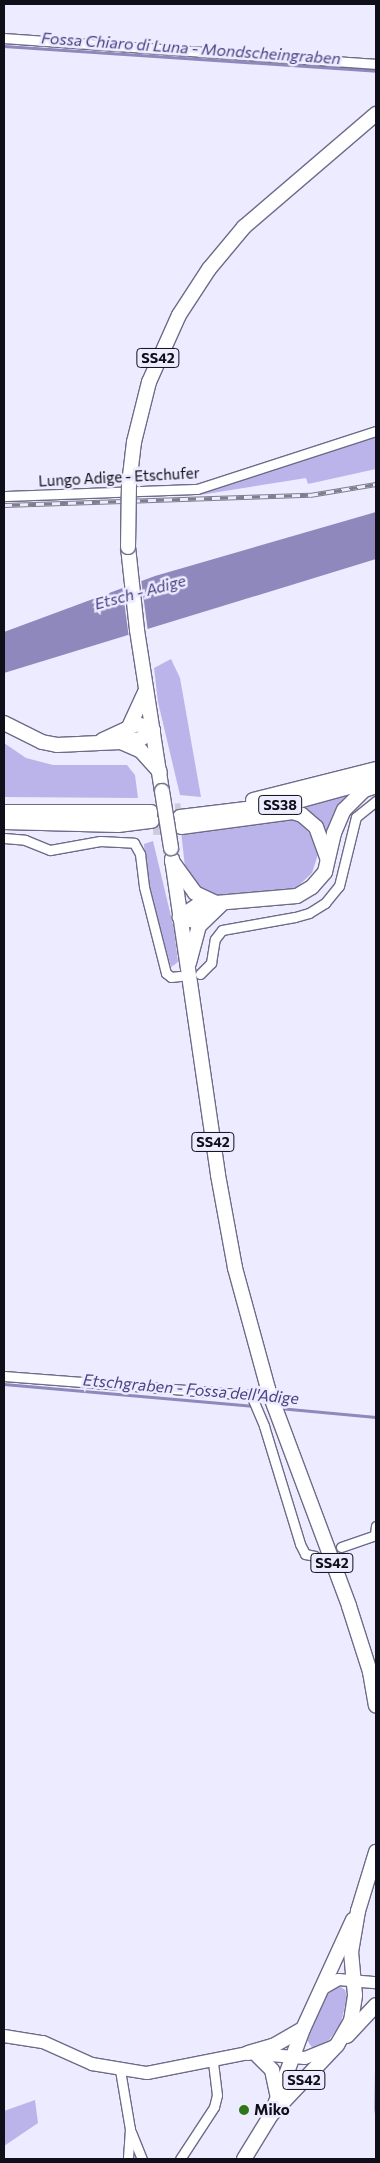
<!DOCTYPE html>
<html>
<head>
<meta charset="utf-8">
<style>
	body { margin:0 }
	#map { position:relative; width:380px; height:2163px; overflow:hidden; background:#edebff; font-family:Commissioner,sans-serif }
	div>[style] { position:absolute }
	.green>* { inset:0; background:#bab4ea }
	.water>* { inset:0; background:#8e88bc }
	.pier>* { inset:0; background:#edebff }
	.stream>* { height:2.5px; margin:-1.25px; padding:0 1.25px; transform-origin:1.25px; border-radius:1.25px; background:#8e88bc }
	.trunk-tunnel>* { height:14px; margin-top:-7px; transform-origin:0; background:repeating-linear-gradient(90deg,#cccadc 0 14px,transparent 0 21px) }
	.roads { filter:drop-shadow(1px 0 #6e6b88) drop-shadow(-1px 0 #6e6b88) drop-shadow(0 1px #6e6b88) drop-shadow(0 -1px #6e6b88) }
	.minor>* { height:9px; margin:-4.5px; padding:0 4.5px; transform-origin:4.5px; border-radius:4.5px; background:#fff }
	.tertiary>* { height:11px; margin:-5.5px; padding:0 5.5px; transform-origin:5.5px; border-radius:5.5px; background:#fff }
	.secondary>* { height:12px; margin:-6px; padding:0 6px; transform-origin:6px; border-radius:6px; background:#fff }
	.primary>* { height:14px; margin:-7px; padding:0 7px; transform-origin:7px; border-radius:7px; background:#fff }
	.trunk>* { height:14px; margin:-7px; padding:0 7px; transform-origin:7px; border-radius:7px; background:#fff }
	.rail>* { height:4.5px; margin-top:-2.25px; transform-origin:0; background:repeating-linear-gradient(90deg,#edebff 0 8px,#807e8d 0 16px); box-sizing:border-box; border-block:1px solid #807e8d }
	.bridges { filter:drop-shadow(1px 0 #6e6b88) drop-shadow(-1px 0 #6e6b88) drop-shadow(0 1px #6e6b88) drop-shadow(0 -1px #6e6b88) }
	.primary-bridge>* { height:14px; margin:-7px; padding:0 7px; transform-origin:7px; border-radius:7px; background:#fff }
	.dots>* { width:14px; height:14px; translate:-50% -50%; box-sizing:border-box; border:2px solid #edebff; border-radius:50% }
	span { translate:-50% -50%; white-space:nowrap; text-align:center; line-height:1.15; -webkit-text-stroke:5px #edebff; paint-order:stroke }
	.shield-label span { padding:1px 4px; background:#edebff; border:1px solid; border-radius:4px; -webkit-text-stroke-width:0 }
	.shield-label { font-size:14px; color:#100e19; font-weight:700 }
	.street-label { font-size:15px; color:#100e19 }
	.poi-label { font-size:15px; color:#100e19; font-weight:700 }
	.left { translate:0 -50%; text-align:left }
	.water-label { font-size:16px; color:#4c4082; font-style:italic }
	.frame { position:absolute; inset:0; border:5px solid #100e19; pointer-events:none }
</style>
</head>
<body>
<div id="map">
	<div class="green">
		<i style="clip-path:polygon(376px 433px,376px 469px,308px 484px,306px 478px,200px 495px,206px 490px)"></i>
		<i style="clip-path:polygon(171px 659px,180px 678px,201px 797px,180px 795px,158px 702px,154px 668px)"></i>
		<i style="clip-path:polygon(4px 743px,26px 758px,53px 765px,127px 765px,135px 775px,138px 798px,4px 797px)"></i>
		<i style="clip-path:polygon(350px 795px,327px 837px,302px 809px,303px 806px)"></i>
		<i style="clip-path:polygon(289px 817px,301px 824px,312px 836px,318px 854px,312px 873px,297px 887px,281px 892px,223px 897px,207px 894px,194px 886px,185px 867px,181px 831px)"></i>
		<i style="clip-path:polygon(153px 841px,174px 929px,178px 962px,171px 967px,146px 878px,144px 844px)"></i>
		<i style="clip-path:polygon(338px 1985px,345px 1990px,347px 1997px,341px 2023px,327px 2043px,313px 2049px,307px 2040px,326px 1996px)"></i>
		<i style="clip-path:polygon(376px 2029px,376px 2120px,374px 2109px)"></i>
		<i style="clip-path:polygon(35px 2100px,38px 2123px,4px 2146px,4px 2111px)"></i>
	</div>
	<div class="water">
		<i style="clip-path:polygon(376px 512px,376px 559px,4px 673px,4px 632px,155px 576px)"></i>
	</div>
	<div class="pier">
		<i style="clip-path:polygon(141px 579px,148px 632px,129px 638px,122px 586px)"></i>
	</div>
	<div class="stream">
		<i style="left:4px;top:46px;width:373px;rotate:3.8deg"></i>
		<i style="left:4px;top:1384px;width:251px;rotate:5deg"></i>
		<i style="left:279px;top:1408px;width:97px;rotate:5.3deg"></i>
	</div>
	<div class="trunk-tunnel">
		<i style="left:154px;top:812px;width:27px;rotate:-4deg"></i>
		<i style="left:153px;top:828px;width:27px;rotate:-2deg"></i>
	</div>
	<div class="roads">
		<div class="minor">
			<i style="left:4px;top:38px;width:373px;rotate:4deg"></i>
			<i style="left:4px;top:496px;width:193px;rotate:-2.1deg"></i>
			<i style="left:197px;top:489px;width:188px;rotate:-18deg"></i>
			<i style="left:4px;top:838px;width:21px;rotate:5deg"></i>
			<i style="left:25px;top:840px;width:27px;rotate:22deg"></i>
			<i style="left:50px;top:850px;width:51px;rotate:-10.2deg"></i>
			<i style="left:100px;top:841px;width:34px;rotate:3deg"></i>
			<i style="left:134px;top:843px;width:13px;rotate:61deg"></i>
			<i style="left:140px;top:854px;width:33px;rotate:83deg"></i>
			<i style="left:144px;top:887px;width:89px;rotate:75.7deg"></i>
			<i style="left:166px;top:973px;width:6px;rotate:39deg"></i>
			<i style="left:171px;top:977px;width:9px;rotate:-6deg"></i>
			<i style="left:200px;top:974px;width:16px;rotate:-45deg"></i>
			<i style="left:211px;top:963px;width:24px;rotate:-81deg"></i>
			<i style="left:215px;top:939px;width:11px;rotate:-52deg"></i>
			<i style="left:222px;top:930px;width:74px;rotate:-10.1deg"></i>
			<i style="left:295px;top:917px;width:15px;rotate:-16deg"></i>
			<i style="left:309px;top:913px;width:19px;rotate:-32deg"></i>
			<i style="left:325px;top:903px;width:22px;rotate:-51deg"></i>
			<i style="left:339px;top:886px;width:71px;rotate:-76.2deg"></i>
			<i style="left:356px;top:817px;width:26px;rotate:-39deg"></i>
			<i style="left:4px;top:1376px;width:248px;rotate:4.4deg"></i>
			<i style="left:251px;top:1395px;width:34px;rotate:67deg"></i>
			<i style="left:264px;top:1426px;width:123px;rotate:73deg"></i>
			<i style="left:300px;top:1544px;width:11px;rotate:63deg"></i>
			<i style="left:305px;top:1554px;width:10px;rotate:11deg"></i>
			<i style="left:341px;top:1547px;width:36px;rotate:-19deg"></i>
			<i style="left:375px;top:1535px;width:9px;rotate:-84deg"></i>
			<i style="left:120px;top:2070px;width:60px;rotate:80.4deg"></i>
			<i style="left:130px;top:2129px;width:30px;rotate:94deg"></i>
			<i style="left:131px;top:2132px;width:29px;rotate:68deg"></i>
			<i style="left:180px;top:2159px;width:62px;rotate:-56.8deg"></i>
			<i style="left:214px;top:2107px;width:12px;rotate:-76deg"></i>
			<i style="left:217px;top:2095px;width:34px;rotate:-97deg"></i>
		</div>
		<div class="tertiary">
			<i style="left:321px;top:1989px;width:20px;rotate:-30deg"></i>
			<i style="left:338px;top:1979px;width:38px;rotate:5deg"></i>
		</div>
		<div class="secondary">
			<i style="left:4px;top:2036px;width:39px;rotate:9deg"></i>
			<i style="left:43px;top:2042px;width:54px;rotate:24.2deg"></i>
			<i style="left:92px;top:2064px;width:56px;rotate:9.3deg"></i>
			<i style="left:147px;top:2073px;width:103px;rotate:-11.2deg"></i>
			<i style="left:248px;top:2053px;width:57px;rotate:5deg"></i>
			<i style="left:305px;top:2058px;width:32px;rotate:-22deg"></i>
		</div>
		<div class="primary">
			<i style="left:129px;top:484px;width:42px;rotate:-83.2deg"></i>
			<i style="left:134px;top:442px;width:62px;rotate:-76deg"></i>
			<i style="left:149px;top:382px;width:73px;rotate:-65.9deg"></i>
			<i style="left:179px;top:315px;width:55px;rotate:-56.9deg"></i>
			<i style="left:209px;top:269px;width:55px;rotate:-50.2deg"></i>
			<i style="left:244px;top:227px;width:174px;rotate:-40.6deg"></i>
			<i style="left:128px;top:547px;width:83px;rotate:83.8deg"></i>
			<i style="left:137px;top:630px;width:163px;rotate:81.2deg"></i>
			<i style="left:172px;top:859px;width:319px;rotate:81.7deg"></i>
			<i style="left:218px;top:1175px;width:95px;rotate:79.6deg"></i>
			<i style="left:235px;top:1268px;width:125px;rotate:74.7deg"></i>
			<i style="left:268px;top:1389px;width:232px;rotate:69.5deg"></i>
			<i style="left:349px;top:1606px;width:69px;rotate:72.3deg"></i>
			<i style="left:370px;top:1672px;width:34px;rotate:80deg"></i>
			<i style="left:347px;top:2036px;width:42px;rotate:-46.9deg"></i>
			<i style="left:248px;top:2053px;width:26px;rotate:-16deg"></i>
			<i style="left:273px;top:2046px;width:34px;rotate:-30deg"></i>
			<i style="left:258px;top:2056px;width:20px;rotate:45deg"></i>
			<i style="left:272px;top:2070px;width:24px;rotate:78deg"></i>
			<i style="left:273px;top:2110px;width:86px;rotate:-69.7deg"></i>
			<i style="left:303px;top:2029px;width:120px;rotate:-65.4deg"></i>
			<i style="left:244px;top:2159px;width:52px;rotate:-58.5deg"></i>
			<i style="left:271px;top:2115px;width:96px;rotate:-46.7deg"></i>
			<i style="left:337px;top:2045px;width:28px;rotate:-60deg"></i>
			<i style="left:351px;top:2021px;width:26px;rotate:-81deg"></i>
			<i style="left:355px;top:1995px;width:43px;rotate:-95.3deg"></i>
			<i style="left:351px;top:1952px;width:42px;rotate:-80.3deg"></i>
			<i style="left:358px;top:1911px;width:62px;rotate:-73deg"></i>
		</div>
		<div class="trunk">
			<i style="left:4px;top:723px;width:42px;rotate:26.6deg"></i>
			<i style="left:42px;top:742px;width:15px;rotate:11deg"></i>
			<i style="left:57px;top:745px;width:64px;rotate:-2.7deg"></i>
			<i style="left:121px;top:742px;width:20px;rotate:-9deg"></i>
			<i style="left:141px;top:739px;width:15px;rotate:-37deg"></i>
			<i style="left:153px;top:730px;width:17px;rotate:-159deg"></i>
			<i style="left:137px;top:724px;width:38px;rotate:155deg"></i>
			<i style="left:129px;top:727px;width:41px;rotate:-65.3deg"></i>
			<i style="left:121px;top:742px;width:22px;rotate:24deg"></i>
			<i style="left:141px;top:751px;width:28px;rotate:48deg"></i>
			<i style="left:253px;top:800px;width:127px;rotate:-14.1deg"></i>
			<i style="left:4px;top:812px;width:147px"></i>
			<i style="left:180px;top:817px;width:108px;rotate:-6.9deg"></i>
			<i style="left:287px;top:804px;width:87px;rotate:-15.3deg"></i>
			<i style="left:4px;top:822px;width:114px;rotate:1.5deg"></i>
			<i style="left:118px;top:825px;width:34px;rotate:-7deg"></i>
			<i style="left:181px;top:827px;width:113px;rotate:-7.6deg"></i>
			<i style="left:293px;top:812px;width:9px;rotate:18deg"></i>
			<i style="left:302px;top:815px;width:18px;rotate:41deg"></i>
			<i style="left:316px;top:827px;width:33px;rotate:70deg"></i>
			<i style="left:172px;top:861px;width:39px;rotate:54deg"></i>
			<i style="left:195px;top:893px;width:23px;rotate:25deg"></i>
			<i style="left:216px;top:903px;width:81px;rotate:-4.9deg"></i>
			<i style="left:297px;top:896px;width:17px;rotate:-31deg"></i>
			<i style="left:312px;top:887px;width:20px;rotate:-49deg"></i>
			<i style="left:325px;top:872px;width:40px;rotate:-77deg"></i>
			<i style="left:334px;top:833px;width:25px;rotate:-67deg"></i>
			<i style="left:344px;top:810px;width:28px;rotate:-45deg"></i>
			<i style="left:364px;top:790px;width:13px;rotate:-18deg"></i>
			<i style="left:208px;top:915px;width:15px;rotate:157deg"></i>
			<i style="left:194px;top:921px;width:15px;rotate:-164deg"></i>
			<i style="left:180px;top:917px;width:22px;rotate:-34deg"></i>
			<i style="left:198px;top:905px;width:16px;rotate:-7deg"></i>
			<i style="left:189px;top:963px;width:38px;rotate:-75deg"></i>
			<i style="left:199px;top:926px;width:32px;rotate:-44deg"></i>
		</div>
	</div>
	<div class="rail">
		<i style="left:4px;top:505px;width:306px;rotate:-1.9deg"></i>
		<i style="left:310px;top:495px;width:67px;rotate:-9.5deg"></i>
	</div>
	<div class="bridges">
		<div class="primary-bridge">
			<i style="left:128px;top:547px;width:63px;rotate:-89.1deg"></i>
			<i style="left:162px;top:791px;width:58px;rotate:81deg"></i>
		</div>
	</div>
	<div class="dots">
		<i style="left:244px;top:2110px;background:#2f7618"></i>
	</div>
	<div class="shield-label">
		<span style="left:158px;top:358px">SS42</span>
		<span style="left:280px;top:805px">SS38</span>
		<span style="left:213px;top:1142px">SS42</span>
		<span style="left:332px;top:1563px">SS42</span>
		<span style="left:304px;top:2080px">SS42</span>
	</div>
	<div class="street-label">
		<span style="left:119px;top:477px;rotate:-3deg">Lungo Adige - Etschufer</span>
	</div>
	<div class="poi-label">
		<span class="left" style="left:254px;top:2110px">Miko</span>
	</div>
	<div class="water-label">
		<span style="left:191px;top:48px;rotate:4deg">Fossa Chiaro di Luna - Mondscheingraben</span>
		<span style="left:140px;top:592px;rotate:-15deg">Etsch - Adige</span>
		<span style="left:191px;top:1389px;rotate:5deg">Etschgraben - Fossa dell'Adige</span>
	</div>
	<div class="frame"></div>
</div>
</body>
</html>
